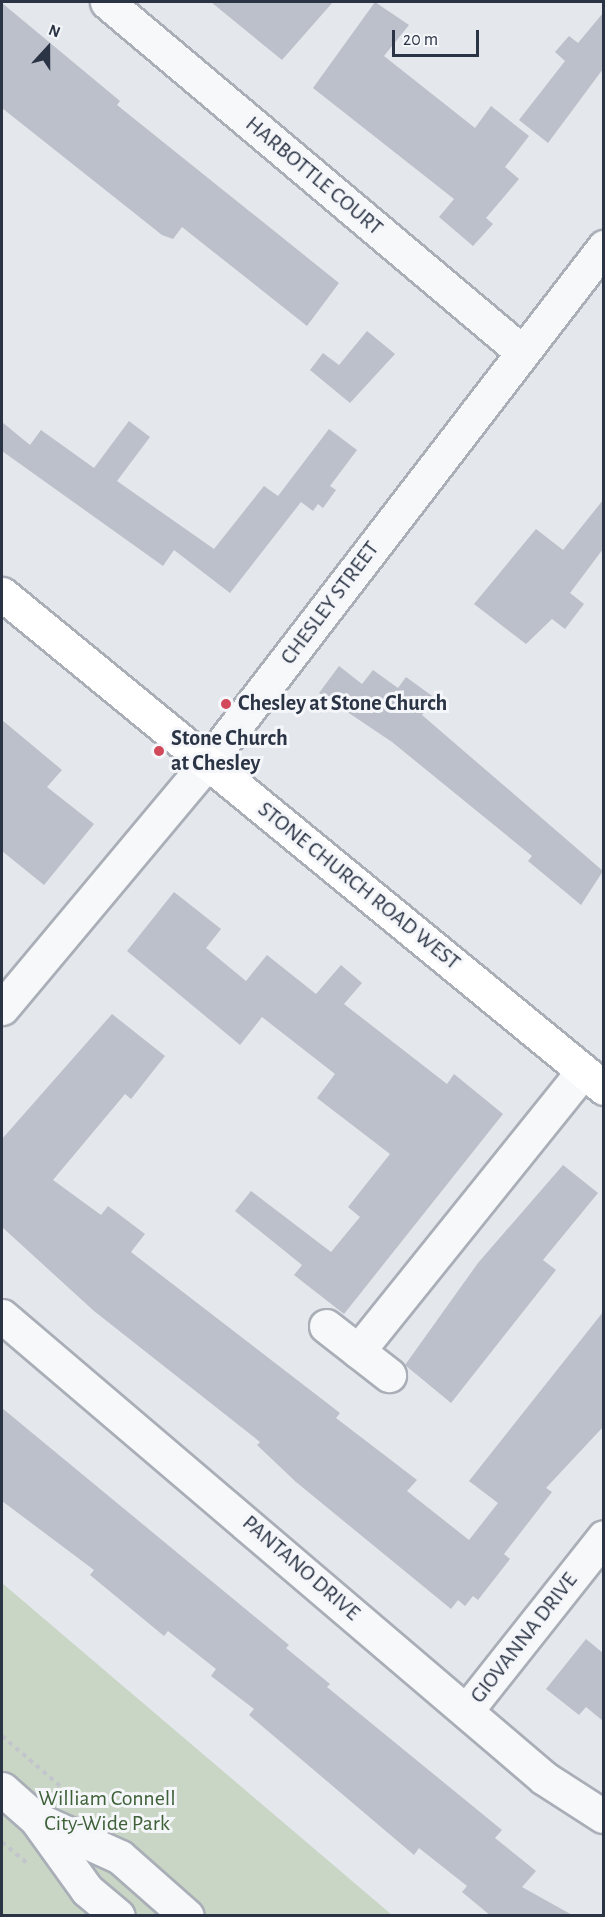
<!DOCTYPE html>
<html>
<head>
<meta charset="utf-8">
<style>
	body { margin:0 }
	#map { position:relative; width:605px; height:1917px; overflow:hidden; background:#e4e7ec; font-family:"Alegreya Sans",sans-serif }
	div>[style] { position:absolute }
	.green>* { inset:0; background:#c9d6c5 }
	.building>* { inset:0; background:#bbc0ca }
	.path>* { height:4px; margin-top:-2px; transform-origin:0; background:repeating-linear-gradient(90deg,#c2c5cb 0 4.5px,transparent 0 9px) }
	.roads { filter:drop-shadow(2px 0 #a9aeb7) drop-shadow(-2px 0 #a9aeb7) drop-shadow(0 2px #a9aeb7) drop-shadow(0 -2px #a9aeb7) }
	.minor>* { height:33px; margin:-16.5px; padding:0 16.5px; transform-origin:16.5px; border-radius:16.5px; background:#f7f8fa }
	.major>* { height:33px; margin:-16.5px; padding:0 16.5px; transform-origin:16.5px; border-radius:16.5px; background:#fff }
	.dots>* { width:16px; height:16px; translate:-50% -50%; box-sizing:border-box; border:3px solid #f4f6f9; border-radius:50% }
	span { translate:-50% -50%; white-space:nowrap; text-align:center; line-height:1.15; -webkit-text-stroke:6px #f4f6f9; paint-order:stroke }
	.street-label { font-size:22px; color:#2b3445 }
	.poi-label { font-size:22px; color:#2b3445; font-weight:700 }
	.left { translate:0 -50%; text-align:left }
	.park-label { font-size:22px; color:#3f6138 }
	.frame { position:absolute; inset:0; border:3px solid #2b3445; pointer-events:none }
	.north { position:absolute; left:18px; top:18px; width:60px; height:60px; -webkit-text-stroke:4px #f4f6f9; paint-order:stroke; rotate:21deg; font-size:16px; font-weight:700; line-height:24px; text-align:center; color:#2b3445 }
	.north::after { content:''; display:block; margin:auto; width:21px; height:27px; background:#2b3445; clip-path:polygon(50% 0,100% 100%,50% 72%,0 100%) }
	.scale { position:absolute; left:392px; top:30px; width:87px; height:27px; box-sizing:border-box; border:3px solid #2b3445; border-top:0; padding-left:8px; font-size:18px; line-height:21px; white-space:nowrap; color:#2b3445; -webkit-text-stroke:4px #f4f6f9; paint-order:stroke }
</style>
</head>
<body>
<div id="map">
	<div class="green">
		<i style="clip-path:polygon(2px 1583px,392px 1915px,2px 1915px)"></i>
	</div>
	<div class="building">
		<i style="clip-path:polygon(211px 2px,333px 2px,282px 60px)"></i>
		<i style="clip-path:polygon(375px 2px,409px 25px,384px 56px,475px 128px,491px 106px,529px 136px,505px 167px,519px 179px,486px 218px,493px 224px,473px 246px,439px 217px,454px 199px,313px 88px)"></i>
		<i style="clip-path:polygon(2px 3px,120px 101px,117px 105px,339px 283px,307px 326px,182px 227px,173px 239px,162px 235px,2px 108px)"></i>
		<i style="clip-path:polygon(603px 13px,603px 69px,548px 143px,519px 120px,565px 61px,555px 52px,569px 36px,578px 43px)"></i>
		<i style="clip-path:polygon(367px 331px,395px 354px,350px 403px,310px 370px,323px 353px,339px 365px)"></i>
		<i style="clip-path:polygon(129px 421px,150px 437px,117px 481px,214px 549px,264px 486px,278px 496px,329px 429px,357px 450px,330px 486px,336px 490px,323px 508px,318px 504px,313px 511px,301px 502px,230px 593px,174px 550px,163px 566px,2px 451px,2px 422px,30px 445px,41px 430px,94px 468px)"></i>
		<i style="clip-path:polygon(603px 500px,603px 549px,570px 593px,584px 604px,565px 629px,552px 619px,526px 644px,474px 604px,536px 529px,563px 550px)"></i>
		<i style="clip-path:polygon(339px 666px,362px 684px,373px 670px,398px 688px,406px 677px,435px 698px,422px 715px,603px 871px,581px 905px,528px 861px,532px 856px,392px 742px,319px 693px)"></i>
		<i style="clip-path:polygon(2px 720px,62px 770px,47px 787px,94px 824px,44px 885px,2px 851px)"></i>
		<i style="clip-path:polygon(174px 892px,221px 929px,206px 948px,246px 981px,267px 955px,316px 994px,341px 965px,362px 983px,344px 1004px,447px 1084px,454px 1074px,503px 1114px,344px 1314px,294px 1275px,302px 1265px,235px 1211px,251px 1191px,331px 1252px,360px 1217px,348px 1207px,390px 1154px,317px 1098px,335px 1074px,262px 1017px,240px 1045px,127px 951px)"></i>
		<i style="clip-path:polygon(112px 1014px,165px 1056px,131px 1099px,125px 1094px,53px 1180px,101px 1215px,108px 1206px,145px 1234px,131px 1252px,340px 1413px,336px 1418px,417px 1480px,407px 1491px,469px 1540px,498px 1503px,469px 1481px,603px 1312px,603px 1427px,546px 1488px,552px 1492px,504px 1554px,510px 1559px,478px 1600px,473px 1596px,465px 1606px,458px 1600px,451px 1609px,296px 1482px,257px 1445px,260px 1442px,94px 1311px,2px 1227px,2px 1139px)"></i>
		<i style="clip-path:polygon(563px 1165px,598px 1193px,543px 1260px,556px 1270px,451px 1403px,405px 1365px,478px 1263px)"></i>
		<i style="clip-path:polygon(2px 1408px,289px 1645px,286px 1648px,330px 1684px,327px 1687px,502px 1830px,495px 1838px,536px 1871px,522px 1887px,574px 1916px,491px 1916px,462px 1892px,467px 1886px,419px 1848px,414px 1855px,249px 1715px,254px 1709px,211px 1676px,216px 1669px,168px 1631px,164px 1636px,90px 1575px,94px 1570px,2px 1501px)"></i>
		<i style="clip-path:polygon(586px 1639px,603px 1653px,603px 1721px,586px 1707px,579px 1715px,546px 1689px)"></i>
	</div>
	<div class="path">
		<i style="left:2px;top:1736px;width:104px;rotate:40.7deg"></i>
		<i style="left:2px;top:1842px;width:34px;rotate:40deg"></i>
	</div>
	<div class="roads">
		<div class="minor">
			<i style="left:107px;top:2px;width:541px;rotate:40.13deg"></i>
			<i style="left:2px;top:1008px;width:321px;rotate:-50.1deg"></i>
			<i style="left:208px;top:762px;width:650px;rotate:-52.44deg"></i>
			<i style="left:2px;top:1316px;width:712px;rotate:40.44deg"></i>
			<i style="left:544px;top:1778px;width:70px;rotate:32.8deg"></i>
			<i style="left:326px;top:1326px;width:80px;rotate:37.9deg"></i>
			<i style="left:358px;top:1351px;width:359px;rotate:-51.2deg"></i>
			<i style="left:466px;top:1711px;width:222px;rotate:-51.6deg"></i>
			<i style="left:2px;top:1789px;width:45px;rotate:41.4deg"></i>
			<i style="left:36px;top:1819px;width:87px;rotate:54.3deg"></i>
			<i style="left:87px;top:1890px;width:40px;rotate:40deg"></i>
			<i style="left:36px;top:1819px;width:92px;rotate:24.3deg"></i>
			<i style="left:120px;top:1857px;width:89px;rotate:41.4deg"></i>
		</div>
		<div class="major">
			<i style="left:2px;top:594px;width:779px;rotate:39.37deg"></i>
		</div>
	</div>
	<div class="dots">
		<i style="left:226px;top:704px;background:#d1495b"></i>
		<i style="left:159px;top:751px;background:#d1495b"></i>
	</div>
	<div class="street-label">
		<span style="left:314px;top:176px;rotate:40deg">HARBOTTLE COURT</span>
		<span style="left:330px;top:603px;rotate:-53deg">CHESLEY STREET</span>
		<span style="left:359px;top:886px;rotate:39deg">STONE CHURCH ROAD WEST</span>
		<span style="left:301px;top:1568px;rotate:41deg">PANTANO DRIVE</span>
		<span style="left:524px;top:1638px;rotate:-52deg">GIOVANNA DRIVE</span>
	</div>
	<div class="poi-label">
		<span class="left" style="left:238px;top:704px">Chesley at Stone Church</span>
		<span class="left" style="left:171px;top:751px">Stone Church<br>at Chesley</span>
	</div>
	<div class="park-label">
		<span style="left:107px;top:1811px">William Connell<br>City-Wide Park</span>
	</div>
	<div class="frame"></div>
	<div class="north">N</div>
	<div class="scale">20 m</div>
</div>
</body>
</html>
